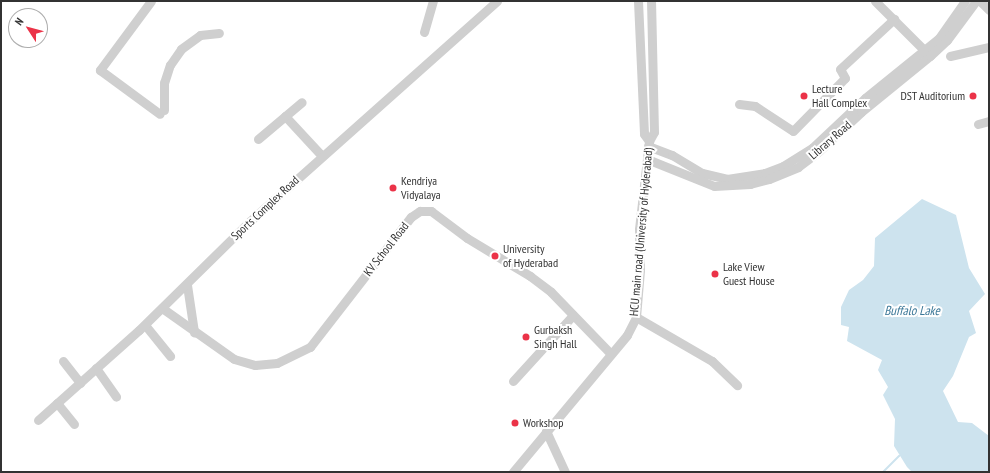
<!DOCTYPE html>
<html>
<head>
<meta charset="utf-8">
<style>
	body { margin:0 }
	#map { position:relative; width:990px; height:473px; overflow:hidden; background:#fff; font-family:"PT Sans Narrow",sans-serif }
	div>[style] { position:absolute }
	.water>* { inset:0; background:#cde3ee }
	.stream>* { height:2px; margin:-1px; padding:0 1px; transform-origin:1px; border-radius:1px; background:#cde3ee }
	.minor>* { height:9px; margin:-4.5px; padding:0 4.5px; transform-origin:4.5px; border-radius:4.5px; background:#cfcfcf }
	.dots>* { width:11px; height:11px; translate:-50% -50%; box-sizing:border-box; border:2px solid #fff; border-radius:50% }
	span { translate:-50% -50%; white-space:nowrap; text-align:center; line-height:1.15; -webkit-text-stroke:4px #fff; paint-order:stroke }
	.poi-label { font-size:12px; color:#323232 }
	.left { translate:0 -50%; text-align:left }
	.right { translate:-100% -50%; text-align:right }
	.street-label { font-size:12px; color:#323232 }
	.water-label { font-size:13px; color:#3c7898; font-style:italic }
	.frame { position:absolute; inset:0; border:2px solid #323232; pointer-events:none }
	.north { position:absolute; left:8px; top:8px; width:40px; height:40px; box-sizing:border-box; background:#fff; border:1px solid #adadad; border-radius:50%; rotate:306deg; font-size:11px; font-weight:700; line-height:16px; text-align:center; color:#323232 }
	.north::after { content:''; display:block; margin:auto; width:14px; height:18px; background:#eb3348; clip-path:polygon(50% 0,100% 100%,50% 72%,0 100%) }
</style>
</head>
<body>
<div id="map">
	<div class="water">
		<i style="clip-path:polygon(922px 199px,956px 215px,969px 268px,985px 294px,969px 311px,976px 333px,969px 337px,953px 376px,943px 391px,958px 422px,972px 423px,989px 436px,989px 472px,912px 472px,907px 467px,894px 446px,895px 419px,883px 395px,888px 387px,878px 370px,882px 360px,847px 341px,849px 327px,841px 325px,841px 307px,849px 290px,863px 280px,874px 266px,875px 238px)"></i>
	</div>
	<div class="stream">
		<i style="left:883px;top:472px;width:23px;rotate:-45deg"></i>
	</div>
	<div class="minor">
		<i style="left:151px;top:1px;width:86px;rotate:126.5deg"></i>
		<i style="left:100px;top:70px;width:74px;rotate:36.3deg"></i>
		<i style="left:638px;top:1px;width:133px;rotate:87.4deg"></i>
		<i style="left:644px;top:134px;width:9px;rotate:54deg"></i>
		<i style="left:875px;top:1px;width:75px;rotate:45deg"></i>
		<i style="left:980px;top:1px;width:13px;rotate:45deg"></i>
		<i style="left:424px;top:32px;width:32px;rotate:-74deg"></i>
		<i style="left:950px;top:56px;width:40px;rotate:-13deg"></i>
		<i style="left:739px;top:104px;width:16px;rotate:7deg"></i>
		<i style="left:755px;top:106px;width:45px;rotate:33.3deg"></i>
		<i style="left:793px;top:131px;width:74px;rotate:-45.5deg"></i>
		<i style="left:845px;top:78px;width:10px;rotate:-119deg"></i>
		<i style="left:840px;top:69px;width:74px;rotate:-42.8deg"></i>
		<i style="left:164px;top:110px;width:27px;rotate:-90deg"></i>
		<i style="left:164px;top:83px;width:19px;rotate:-72deg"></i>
		<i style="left:170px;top:65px;width:19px;rotate:-55deg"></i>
		<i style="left:181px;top:49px;width:24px;rotate:-36deg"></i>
		<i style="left:200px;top:35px;width:19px;rotate:-6deg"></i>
		<i style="left:285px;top:116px;width:54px;rotate:47.2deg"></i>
		<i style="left:978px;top:124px;width:11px;rotate:-15deg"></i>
		<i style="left:258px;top:139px;width:57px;rotate:-40.1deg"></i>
		<i style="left:648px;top:146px;width:26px;rotate:21deg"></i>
		<i style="left:672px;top:155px;width:35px;rotate:31deg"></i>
		<i style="left:702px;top:173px;width:26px;rotate:13deg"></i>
		<i style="left:727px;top:179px;width:38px;rotate:-9deg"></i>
		<i style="left:765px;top:173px;width:19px;rotate:-21deg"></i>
		<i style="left:783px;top:166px;width:34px;rotate:-32deg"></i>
		<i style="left:812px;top:148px;width:73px;rotate:-43.3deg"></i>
		<i style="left:865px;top:98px;width:95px;rotate:-39deg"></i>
		<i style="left:939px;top:38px;width:45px;rotate:-54.9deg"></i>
		<i style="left:647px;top:159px;width:72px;rotate:21.9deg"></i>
		<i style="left:714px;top:186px;width:36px;rotate:-3deg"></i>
		<i style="left:750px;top:184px;width:20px;rotate:-15deg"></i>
		<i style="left:769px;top:179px;width:31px;rotate:-22deg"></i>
		<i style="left:798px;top:167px;width:25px;rotate:-37deg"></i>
		<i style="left:818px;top:152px;width:59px;rotate:-42.9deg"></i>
		<i style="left:861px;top:112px;width:89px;rotate:-39.1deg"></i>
		<i style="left:930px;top:56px;width:23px;rotate:-43deg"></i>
		<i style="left:947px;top:40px;width:49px;rotate:-53.4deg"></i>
		<i style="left:187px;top:285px;width:48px;rotate:81.5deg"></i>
		<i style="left:162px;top:308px;width:88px;rotate:35.3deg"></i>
		<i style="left:234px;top:359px;width:22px;rotate:16deg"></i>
		<i style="left:255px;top:365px;width:22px;rotate:-5deg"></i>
		<i style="left:277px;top:363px;width:37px;rotate:-26deg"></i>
		<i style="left:310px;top:347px;width:165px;rotate:-52.2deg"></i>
		<i style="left:411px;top:217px;width:11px;rotate:-34deg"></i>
		<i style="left:420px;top:211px;width:11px"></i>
		<i style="left:431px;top:211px;width:45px;rotate:36.9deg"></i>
		<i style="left:467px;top:238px;width:74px;rotate:31.1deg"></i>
		<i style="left:530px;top:276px;width:26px;rotate:37deg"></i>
		<i style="left:551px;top:292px;width:86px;rotate:45.9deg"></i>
		<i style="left:636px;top:317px;width:88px;rotate:30.1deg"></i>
		<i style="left:712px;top:361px;width:35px;rotate:44deg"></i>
		<i style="left:145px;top:325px;width:40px;rotate:51deg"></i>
		<i style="left:63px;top:361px;width:28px;rotate:52deg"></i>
		<i style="left:96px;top:368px;width:35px;rotate:55deg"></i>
		<i style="left:513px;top:381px;width:89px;rotate:-47.7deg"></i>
		<i style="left:57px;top:403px;width:27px;rotate:51deg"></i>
		<i style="left:38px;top:420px;width:135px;rotate:-41.7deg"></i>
		<i style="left:139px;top:330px;width:156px;rotate:-44.5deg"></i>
		<i style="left:250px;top:221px;width:331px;rotate:-41.7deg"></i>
		<i style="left:546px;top:431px;width:45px;rotate:65.1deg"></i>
		<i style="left:513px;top:472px;width:178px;rotate:-50.2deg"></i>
		<i style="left:627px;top:335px;width:20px;rotate:-63deg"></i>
		<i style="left:636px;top:317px;width:47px;rotate:-85.1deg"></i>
		<i style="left:640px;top:270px;width:41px;rotate:-91.4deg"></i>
		<i style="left:639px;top:229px;width:89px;rotate:-83.5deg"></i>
		<i style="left:649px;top:141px;width:10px;rotate:-61deg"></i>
		<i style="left:654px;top:132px;width:131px;rotate:-91.3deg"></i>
	</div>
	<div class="dots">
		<i style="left:804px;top:96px;background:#eb3348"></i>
		<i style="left:973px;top:96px;background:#eb3348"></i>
		<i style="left:393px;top:188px;background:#eb3348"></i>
		<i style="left:495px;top:256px;background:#eb3348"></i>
		<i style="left:715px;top:274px;background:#eb3348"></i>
		<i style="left:526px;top:337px;background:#eb3348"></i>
		<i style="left:515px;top:423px;background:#eb3348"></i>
	</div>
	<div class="poi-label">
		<span class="left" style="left:812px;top:96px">Lecture<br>Hall Complex</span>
		<span class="right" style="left:965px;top:96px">DST Auditorium</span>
		<span class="left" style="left:401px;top:188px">Kendriya<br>Vidyalaya</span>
		<span class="left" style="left:503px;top:256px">University<br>of Hyderabad</span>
		<span class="left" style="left:723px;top:274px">Lake View<br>Guest House</span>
		<span class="left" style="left:534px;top:337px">Gurbaksh<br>Singh Hall</span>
		<span class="left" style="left:523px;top:423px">Workshop</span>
	</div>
	<div class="street-label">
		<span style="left:830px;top:140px;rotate:-41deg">Library Road</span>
		<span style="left:265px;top:208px;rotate:-43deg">Sports Complex Road</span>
		<span style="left:641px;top:232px;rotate:-85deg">HCU main road (University of Hyderabad)</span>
		<span style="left:386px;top:249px;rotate:-52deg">KV School Road</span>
	</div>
	<div class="water-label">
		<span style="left:912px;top:311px">Buffalo Lake</span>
	</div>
	<div class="frame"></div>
	<div class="north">N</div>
</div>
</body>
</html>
